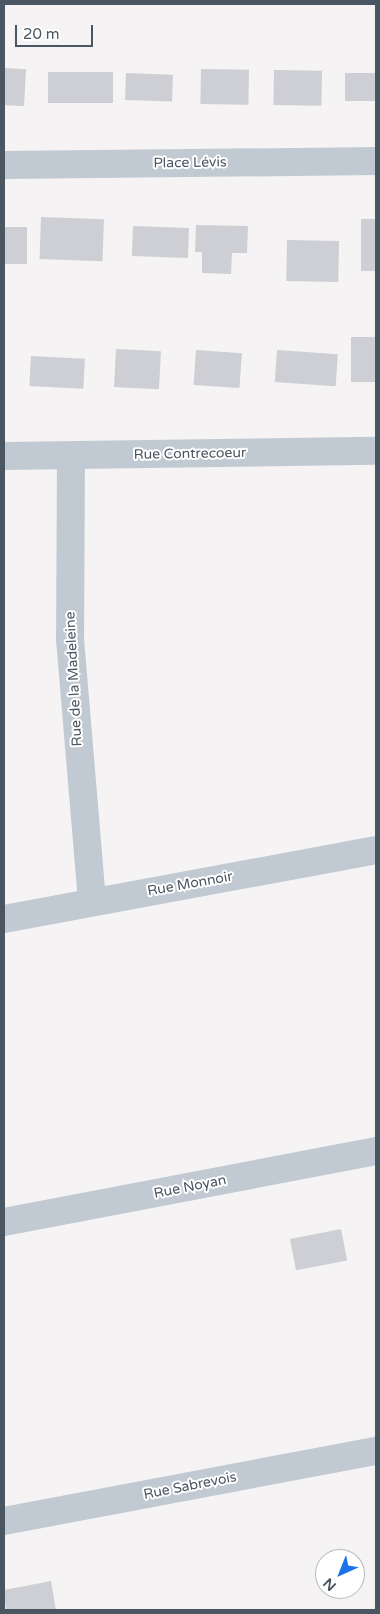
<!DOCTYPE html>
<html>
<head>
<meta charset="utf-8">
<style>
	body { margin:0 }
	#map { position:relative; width:380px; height:1614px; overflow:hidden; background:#f5f3f3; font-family:"Varela Round",sans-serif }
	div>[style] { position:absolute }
	.building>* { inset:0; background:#cdcfd5; transform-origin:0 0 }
	.minor>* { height:28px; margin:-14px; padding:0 14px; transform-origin:14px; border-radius:14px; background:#c1cad2 }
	span { translate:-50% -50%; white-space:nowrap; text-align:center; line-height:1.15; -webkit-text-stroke:4px #fff; paint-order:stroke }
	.street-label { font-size:14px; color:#4a5661 }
	.frame { position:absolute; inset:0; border:5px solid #4a5661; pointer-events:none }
	.north { position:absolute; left:315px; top:1549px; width:50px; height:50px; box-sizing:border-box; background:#fff; border:1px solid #b7bbc0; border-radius:50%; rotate:224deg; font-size:14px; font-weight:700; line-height:20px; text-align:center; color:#4a5661 }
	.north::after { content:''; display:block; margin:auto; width:18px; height:22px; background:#1a73e8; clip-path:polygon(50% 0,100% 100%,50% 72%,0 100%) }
	.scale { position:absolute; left:15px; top:25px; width:78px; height:22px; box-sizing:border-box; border:2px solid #4a5661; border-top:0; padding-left:6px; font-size:15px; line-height:18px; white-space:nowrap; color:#4a5661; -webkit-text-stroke:4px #fff; paint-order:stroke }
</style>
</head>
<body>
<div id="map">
	<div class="building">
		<i style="left:4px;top:68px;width:22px;height:37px;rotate:3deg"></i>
		<i style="left:201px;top:69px;width:48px;height:35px;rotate:1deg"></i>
		<i style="left:274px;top:70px;width:48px;height:35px;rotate:1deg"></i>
		<i style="left:48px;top:72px;width:65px;height:31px"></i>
		<i style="left:126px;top:73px;width:47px;height:27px;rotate:2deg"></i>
		<i style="left:376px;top:73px;width:28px;height:31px;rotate:90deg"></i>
		<i style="left:41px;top:217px;width:63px;height:42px;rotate:2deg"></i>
		<i style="left:361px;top:219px;width:15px;height:52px"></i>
		<i style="clip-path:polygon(196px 225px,248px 226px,247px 253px,232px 253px,231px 274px,202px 273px,202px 252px,195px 252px)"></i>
		<i style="left:133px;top:226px;width:56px;height:30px;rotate:2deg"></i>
		<i style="left:4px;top:227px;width:23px;height:37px"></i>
		<i style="left:287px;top:240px;width:52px;height:41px;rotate:1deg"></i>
		<i style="left:376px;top:337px;width:45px;height:25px;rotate:90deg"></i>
		<i style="left:116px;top:349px;width:45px;height:38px;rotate:3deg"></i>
		<i style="left:196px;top:350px;width:46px;height:35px;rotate:4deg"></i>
		<i style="left:277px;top:350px;width:61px;height:32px;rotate:4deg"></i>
		<i style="left:31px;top:356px;width:54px;height:30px;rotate:3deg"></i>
		<i style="left:341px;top:1229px;width:32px;height:52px;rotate:79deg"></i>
		<i style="clip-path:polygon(51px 1581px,56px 1610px,6px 1610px,4px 1590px)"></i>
	</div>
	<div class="minor">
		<i style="left:4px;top:165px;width:372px;rotate:-0.6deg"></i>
		<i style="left:4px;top:456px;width:372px;rotate:-0.8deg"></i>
		<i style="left:71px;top:456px;width:183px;rotate:90.3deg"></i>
		<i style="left:70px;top:639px;width:264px;rotate:85.2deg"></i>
		<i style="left:4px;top:919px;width:378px;rotate:-10.5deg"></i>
		<i style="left:4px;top:1222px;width:379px;rotate:-10.8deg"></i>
		<i style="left:4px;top:1521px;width:379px;rotate:-10.7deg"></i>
	</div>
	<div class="street-label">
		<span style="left:190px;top:163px;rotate:-1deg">Place Lévis</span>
		<span style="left:190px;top:454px;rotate:-1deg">Rue Contrecoeur</span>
		<span style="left:74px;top:679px;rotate:-93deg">Rue de la Madeleine</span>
		<span style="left:190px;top:884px;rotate:-10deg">Rue Monnoir</span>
		<span style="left:190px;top:1187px;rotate:-11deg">Rue Noyan</span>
		<span style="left:190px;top:1486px;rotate:-11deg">Rue Sabrevois</span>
	</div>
	<div class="frame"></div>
	<div class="north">N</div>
	<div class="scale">20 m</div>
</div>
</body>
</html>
